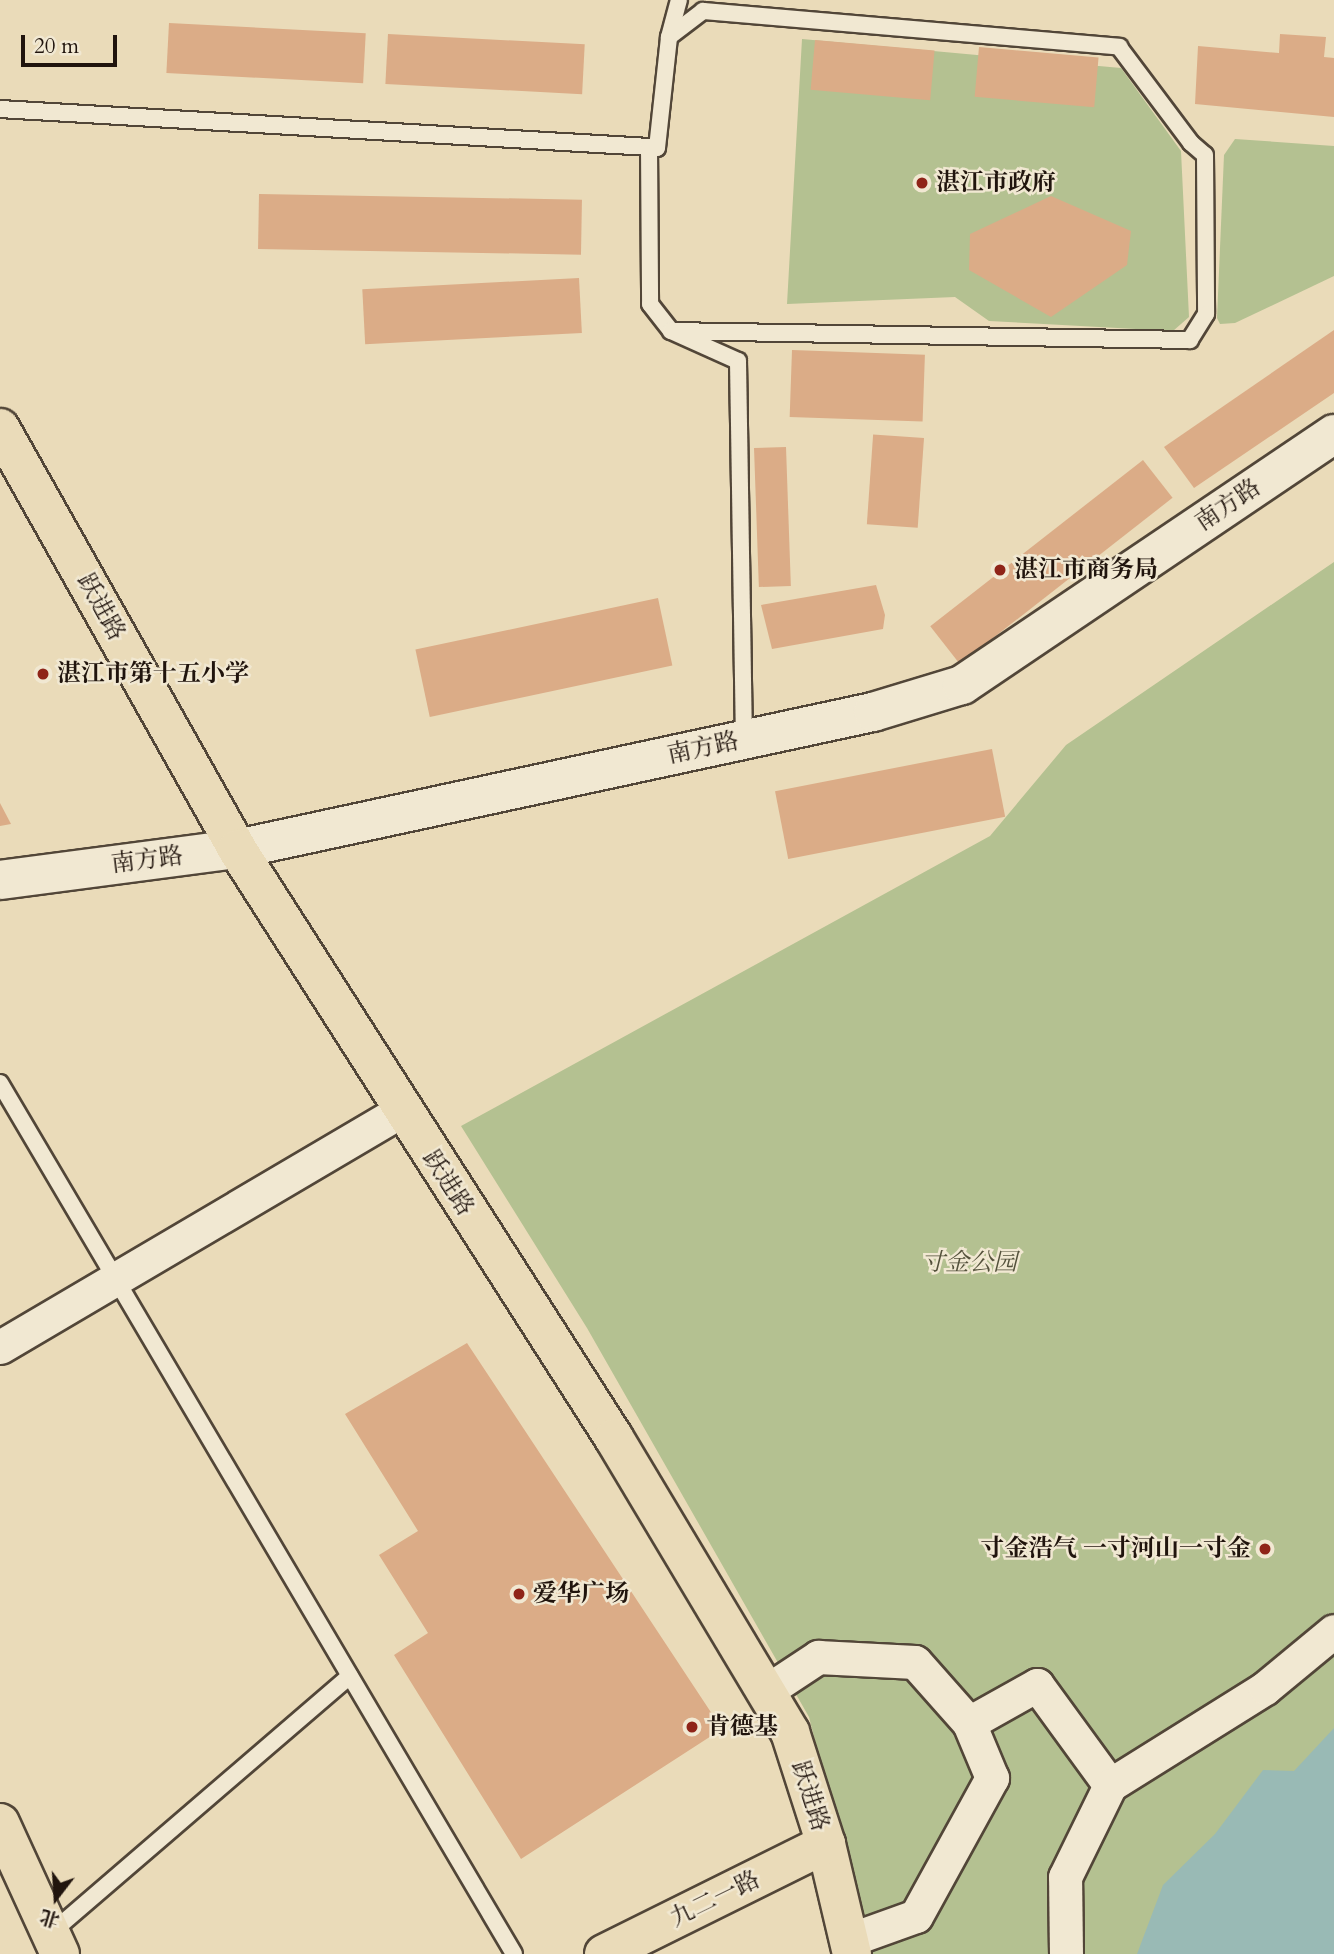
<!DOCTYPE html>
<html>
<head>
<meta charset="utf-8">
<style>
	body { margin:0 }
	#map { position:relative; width:1334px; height:1954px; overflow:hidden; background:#eadbb9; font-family:Cardo,"Noto Serif SC",serif }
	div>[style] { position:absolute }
	.green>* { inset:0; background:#b4c191 }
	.water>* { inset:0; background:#99bab5 }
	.building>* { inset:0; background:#dbac87; transform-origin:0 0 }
	.roads { filter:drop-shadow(2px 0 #524638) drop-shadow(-2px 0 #524638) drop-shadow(0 2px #524638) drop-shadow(0 -2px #524638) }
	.lane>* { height:16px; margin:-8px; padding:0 8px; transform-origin:8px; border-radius:8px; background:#f1e8d2 }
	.street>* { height:33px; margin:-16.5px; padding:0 16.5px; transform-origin:16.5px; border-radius:16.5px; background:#f1e8d2 }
	.secondary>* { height:38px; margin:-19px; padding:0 19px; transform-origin:19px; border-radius:19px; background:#f1e8d2 }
	.primary>* { height:38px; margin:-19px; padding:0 19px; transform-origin:19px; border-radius:19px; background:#eadbb9 }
	.dots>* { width:19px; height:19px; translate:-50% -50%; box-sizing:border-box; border:4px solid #f1e8d2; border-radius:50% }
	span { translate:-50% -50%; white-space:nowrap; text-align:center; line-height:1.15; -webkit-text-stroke:5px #f1e8d2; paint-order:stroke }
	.poi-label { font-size:24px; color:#20140d; font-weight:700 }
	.left { translate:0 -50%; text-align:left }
	.right { translate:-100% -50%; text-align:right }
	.street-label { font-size:24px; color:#20140d }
	.park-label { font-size:24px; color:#54513b; font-style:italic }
	.north { position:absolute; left:21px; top:1863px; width:70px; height:70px; -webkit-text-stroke:5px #f1e8d2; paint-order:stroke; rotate:197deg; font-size:19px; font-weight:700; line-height:28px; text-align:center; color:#20140d }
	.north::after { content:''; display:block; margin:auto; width:24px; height:32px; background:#20140d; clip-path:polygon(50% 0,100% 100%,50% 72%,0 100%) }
	.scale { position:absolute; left:21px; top:35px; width:96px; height:32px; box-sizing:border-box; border:4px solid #20140d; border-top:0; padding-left:9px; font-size:21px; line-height:24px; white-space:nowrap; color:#20140d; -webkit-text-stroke:5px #f1e8d2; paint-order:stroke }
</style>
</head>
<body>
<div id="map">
	<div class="green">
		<i style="clip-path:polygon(802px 39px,1121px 68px,1181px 151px,1189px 317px,1173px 331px,989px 321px,955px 297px,787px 304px)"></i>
		<i style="clip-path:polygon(1235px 139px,1334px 146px,1334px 276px,1235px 323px,1220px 324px,1217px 318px,1224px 155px)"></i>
		<i style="clip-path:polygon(1334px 562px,1334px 1954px,869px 1954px,809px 1717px,587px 1328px,461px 1126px,990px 836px,1066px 745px)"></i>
	</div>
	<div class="water">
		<i style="clip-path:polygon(1334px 1728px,1334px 1954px,1137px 1954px,1163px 1885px,1215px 1834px,1263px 1770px,1294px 1771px)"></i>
	</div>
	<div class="building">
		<i style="left:169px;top:23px;width:197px;height:50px;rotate:3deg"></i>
		<i style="left:388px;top:34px;width:197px;height:50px;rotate:3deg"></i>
		<i style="clip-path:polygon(1280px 34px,1326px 37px,1324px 57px,1334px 58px,1334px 117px,1195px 104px,1198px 46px,1279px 53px)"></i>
		<i style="left:815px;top:40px;width:120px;height:50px;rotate:5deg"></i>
		<i style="left:979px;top:47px;width:120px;height:50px;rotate:5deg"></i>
		<i style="left:259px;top:194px;width:323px;height:55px;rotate:1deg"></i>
		<i style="clip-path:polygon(1051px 196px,1131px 231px,1127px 265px,1051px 317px,969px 270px,970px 234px)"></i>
		<i style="left:579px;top:278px;width:55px;height:217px;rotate:87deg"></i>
		<i style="clip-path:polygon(1334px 330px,1334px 393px,1194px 488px,1164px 447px)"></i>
		<i style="left:792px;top:350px;width:133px;height:67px;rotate:2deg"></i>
		<i style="left:924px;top:438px;width:90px;height:51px;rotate:94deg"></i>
		<i style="left:786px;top:447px;width:139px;height:32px;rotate:88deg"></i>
		<i style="left:1143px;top:460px;width:48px;height:270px;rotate:52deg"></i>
		<i style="clip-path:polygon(876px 585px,885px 615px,883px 629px,772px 649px,761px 605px)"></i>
		<i style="left:658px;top:598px;width:69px;height:248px;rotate:78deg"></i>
		<i style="left:992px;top:749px;width:69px;height:221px;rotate:79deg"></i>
		<i style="clip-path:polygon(0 803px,11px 824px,0 826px)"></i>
		<i style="clip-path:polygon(467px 1343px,722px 1729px,521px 1859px,394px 1655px,428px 1633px,379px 1555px,418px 1531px,345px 1414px)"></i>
	</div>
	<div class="roads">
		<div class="lane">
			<i style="left:669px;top:37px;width:38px;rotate:-75deg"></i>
			<i style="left:0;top:109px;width:650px;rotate:3.35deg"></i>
			<i style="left:649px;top:147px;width:157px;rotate:89.6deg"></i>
			<i style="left:650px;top:304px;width:34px;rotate:52deg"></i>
			<i style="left:671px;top:331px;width:73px;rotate:24.1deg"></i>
			<i style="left:738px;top:361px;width:379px;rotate:89.1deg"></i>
			<i style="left:649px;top:147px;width:8px;rotate:7deg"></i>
			<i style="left:657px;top:148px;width:112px;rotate:-83.8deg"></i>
			<i style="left:669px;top:37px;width:43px;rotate:-37.4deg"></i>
			<i style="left:703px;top:11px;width:418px;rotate:4.9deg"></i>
			<i style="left:1119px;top:47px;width:120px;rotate:53.1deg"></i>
			<i style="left:1191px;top:143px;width:18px;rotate:41deg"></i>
			<i style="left:1205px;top:155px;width:159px;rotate:89.6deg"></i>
			<i style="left:1206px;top:314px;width:31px;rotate:122deg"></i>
			<i style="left:1190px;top:340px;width:519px;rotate:-179.01deg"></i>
			<i style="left:0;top:1083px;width:1011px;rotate:59.45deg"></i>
			<i style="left:51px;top:1933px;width:394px;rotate:-40.7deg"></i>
		</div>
		<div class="street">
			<i style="left:0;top:1347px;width:465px;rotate:-30.5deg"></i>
			<i style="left:765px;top:1692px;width:64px;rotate:-33.4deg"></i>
			<i style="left:818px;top:1657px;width:97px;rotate:3deg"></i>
			<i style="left:915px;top:1662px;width:81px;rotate:48.5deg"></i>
			<i style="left:849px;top:1940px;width:71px;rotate:-19.7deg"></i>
			<i style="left:916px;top:1916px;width:158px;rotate:-61.2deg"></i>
			<i style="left:992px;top:1778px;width:60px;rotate:-112.7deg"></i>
			<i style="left:969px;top:1723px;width:78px;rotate:-29.2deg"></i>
			<i style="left:1037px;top:1685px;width:124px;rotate:53.9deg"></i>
			<i style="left:1110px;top:1785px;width:183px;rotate:-32deg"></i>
			<i style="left:1265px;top:1688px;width:89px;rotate:-39.6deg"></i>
			<i style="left:1066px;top:1954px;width:77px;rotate:-90.7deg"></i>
			<i style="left:1065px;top:1877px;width:102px;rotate:-63.9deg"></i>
		</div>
		<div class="secondary">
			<i style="left:0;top:880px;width:239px;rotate:-7.5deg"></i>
			<i style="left:237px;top:849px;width:651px;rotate:-12.16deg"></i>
			<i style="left:873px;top:712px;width:93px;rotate:-16.9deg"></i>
			<i style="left:962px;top:685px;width:449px;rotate:-34deg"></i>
		</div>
		<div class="primary">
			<i style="left:0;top:428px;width:483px;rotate:60.6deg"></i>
			<i style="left:237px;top:849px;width:699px;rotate:57.38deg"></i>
			<i style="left:614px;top:1438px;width:343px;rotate:59.1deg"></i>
			<i style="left:790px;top:1732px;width:118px;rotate:72.2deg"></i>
			<i style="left:826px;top:1844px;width:113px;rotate:76.7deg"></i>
			<i style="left:0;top:1823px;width:144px;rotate:65.4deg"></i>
			<i style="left:604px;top:1954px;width:248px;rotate:-26.4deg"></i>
		</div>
	</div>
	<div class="dots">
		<i style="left:922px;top:183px;background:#8f2418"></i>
		<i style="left:1000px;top:570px;background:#8f2418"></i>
		<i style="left:43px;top:674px;background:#8f2418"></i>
		<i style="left:1265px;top:1549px;background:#8f2418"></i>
		<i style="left:519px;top:1594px;background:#8f2418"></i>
		<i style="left:692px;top:1727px;background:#8f2418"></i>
	</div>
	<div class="poi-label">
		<span class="left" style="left:936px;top:183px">湛江市政府</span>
		<span class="left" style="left:1014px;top:570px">湛江市商务局</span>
		<span class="left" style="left:57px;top:674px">湛江市第十五小学</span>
		<span class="right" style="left:1251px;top:1549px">寸金浩气 一寸河山一寸金</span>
		<span class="left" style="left:533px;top:1594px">爱华广场</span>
		<span class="left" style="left:706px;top:1727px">肯德基</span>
	</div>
	<div class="street-label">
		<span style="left:1228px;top:505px;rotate:-34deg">南方路</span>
		<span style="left:101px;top:607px;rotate:61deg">跃进路</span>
		<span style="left:703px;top:748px;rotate:-12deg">南方路</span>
		<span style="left:147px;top:860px;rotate:-7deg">南方路</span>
		<span style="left:448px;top:1183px;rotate:57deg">跃进路</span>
		<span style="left:810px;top:1796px;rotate:72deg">跃进路</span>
		<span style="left:715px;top:1899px;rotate:-26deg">九二一路</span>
	</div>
	<div class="park-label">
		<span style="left:969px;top:1263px">寸金公园</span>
	</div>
	<div class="north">北</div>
	<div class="scale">20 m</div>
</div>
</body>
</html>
